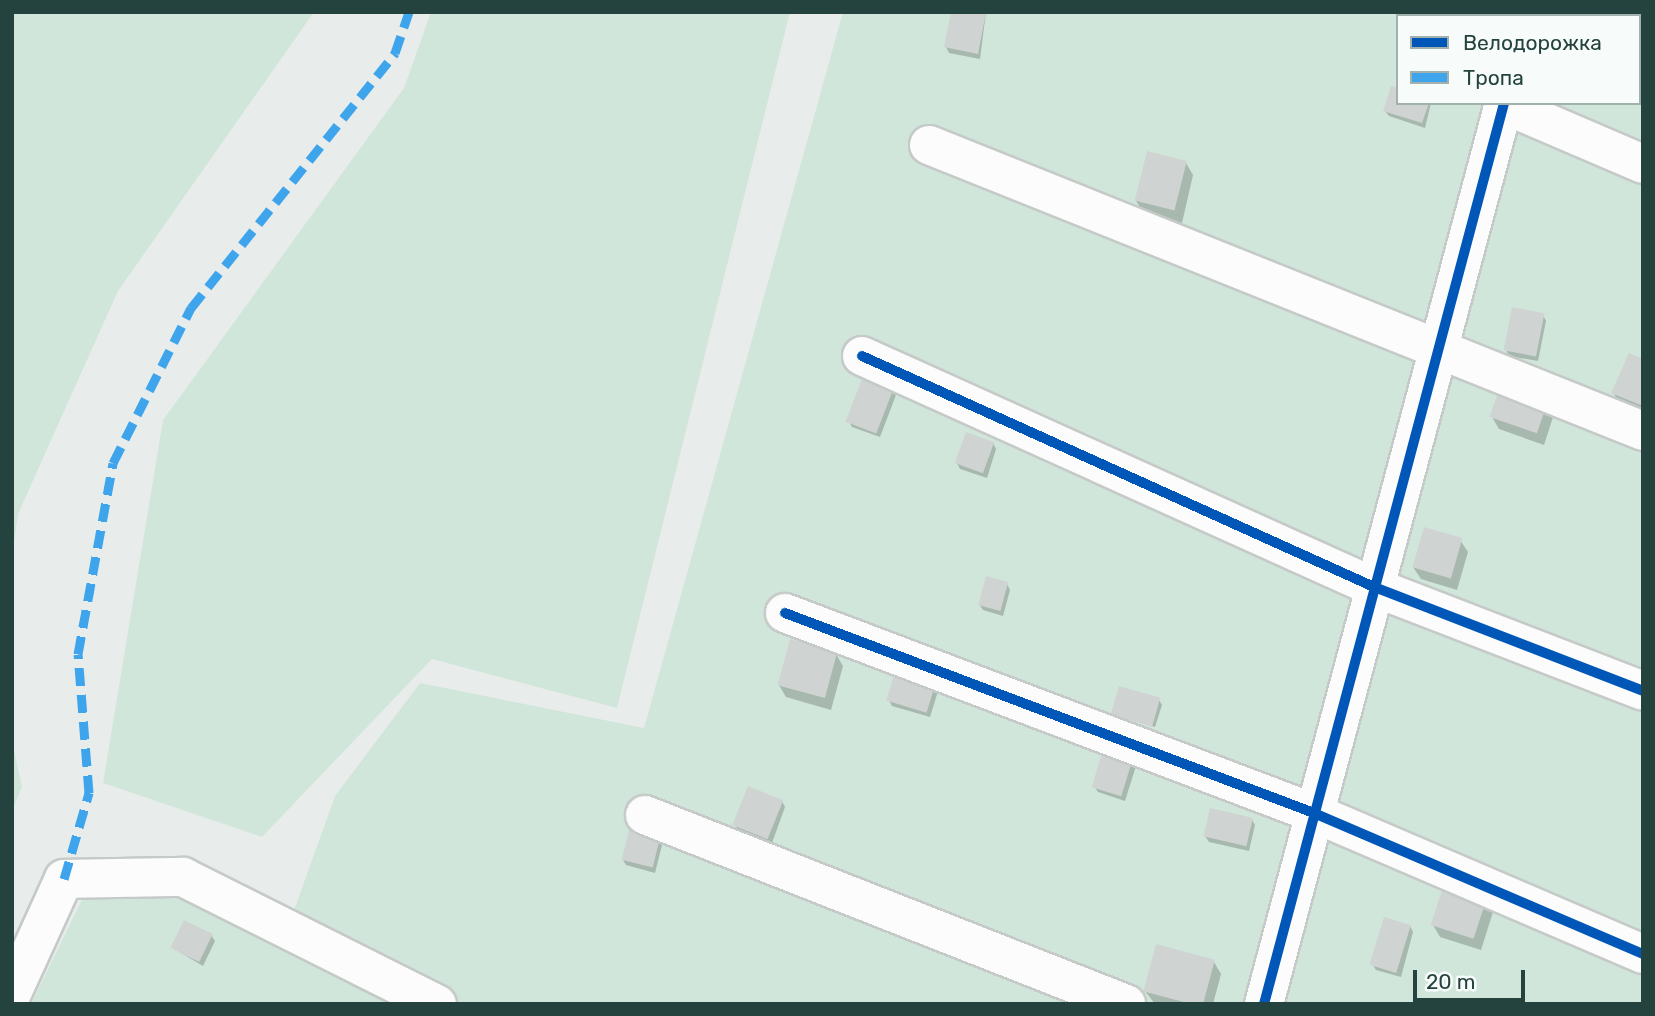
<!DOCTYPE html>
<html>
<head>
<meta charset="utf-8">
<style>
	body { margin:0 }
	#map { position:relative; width:1655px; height:1016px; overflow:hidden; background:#e8edeb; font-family:Rubik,sans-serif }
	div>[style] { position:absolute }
	.green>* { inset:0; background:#d1e6da }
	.shadow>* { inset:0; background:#0003 }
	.building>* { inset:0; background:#cfd4d3; transform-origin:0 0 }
	.roads { filter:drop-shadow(2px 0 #c5cac8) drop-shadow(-2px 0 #c5cac8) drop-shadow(0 2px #c5cac8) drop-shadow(0 -2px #c5cac8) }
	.minor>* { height:38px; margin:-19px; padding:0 19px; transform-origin:19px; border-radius:19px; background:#fcfcfc }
	.quiet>* { height:9px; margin-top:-4.5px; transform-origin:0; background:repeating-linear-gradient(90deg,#3ea4ec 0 18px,transparent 0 27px) }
	.cycleway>* { height:10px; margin:-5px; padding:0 5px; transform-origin:5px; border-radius:5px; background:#0057b8 }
	span { translate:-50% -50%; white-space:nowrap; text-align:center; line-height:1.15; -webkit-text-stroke:5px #f7fbf9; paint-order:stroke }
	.frame { position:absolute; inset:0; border:14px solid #24423e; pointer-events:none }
	.legend { position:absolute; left:1396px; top:14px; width:245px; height:91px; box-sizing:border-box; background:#f7fbf9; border:2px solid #a3b1ae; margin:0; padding:9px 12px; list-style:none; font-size:21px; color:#24423e }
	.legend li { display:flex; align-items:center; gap:14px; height:35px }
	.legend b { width:35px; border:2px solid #a3b1ae }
	.scale { position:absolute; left:1413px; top:970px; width:112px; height:32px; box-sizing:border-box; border:4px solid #24423e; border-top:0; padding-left:9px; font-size:21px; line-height:24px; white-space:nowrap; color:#24423e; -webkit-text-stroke:5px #f7fbf9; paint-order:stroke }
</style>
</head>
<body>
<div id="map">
	<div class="green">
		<i style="clip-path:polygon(12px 12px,314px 12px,118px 291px,18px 514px,12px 558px)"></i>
		<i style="clip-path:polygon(431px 12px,790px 12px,617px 708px,432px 659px,262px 837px,103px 783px,163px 420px,404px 88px)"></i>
		<i style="clip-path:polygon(evenodd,843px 12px,1643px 12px,1643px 1004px,31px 1004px,89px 885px,167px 864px,293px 913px,335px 796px,420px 683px,644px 728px,843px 12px,1398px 16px,1639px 16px,1639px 103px,1398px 103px,1398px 16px)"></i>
		<i style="clip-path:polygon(12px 741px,22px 787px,12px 811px)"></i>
	</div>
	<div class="shadow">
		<i style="clip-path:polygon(953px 12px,986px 12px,980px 59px,949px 53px,946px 47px)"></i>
		<i style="clip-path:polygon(1398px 103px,1431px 103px,1425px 128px,1389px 116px,1385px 111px)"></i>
		<i style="clip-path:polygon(1186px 163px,1193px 175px,1182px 223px,1144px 213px,1136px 201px)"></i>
		<i style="clip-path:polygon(1543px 315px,1546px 321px,1538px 361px,1509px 356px,1506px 350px)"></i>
		<i style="clip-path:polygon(1643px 361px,1643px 414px,1620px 405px,1613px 392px)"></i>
		<i style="clip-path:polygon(893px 389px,896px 395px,880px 437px,852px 427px,849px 421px)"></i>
		<i style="clip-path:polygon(1555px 411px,1544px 445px,1499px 429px,1492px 417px)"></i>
		<i style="clip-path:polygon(993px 443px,996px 449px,987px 478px,960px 469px,957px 463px)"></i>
		<i style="clip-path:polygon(1460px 540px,1468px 552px,1457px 590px,1421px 579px,1413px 567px)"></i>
		<i style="clip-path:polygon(1007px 584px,1010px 590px,1003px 616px,983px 610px,979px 604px)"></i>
		<i style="clip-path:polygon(836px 654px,843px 666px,831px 710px,786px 697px,779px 685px)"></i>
		<i style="clip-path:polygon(939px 688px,930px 717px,892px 706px,889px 700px)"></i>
		<i style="clip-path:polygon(1159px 700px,1162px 705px,1155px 727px,1114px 714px,1154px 733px,1116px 720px,1112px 714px)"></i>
		<i style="clip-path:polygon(1132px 761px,1136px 766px,1125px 801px,1098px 792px,1094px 786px)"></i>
		<i style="clip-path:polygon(782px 801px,785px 807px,772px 843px,738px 830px,735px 825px)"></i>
		<i style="clip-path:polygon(1252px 820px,1255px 825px,1249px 851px,1209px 842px,1205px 836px)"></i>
		<i style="clip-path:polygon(664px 837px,655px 873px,626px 865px,623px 860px)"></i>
		<i style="clip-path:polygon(1486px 899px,1493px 912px,1481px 950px,1440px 937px,1433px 925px)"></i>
		<i style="clip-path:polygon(1410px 926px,1413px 932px,1401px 977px,1376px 970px,1373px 965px)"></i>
		<i style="clip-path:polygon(211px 935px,215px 941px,203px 966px,173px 948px)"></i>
		<i style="clip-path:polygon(1214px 962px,1221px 974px,1213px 1004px,1155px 1004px,1145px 991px)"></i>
	</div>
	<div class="building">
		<i style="clip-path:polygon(951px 12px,986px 12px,978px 54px,944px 47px)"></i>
		<i style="clip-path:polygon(1600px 12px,1627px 12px,1635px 16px,1598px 16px)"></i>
		<i style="clip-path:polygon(1391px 86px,1398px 88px,1398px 103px,1429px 103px,1422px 123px,1383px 111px)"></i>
		<i style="left:1147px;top:151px;width:41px;height:51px;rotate:14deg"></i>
		<i style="left:1512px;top:307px;width:33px;height:44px;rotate:11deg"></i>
		<i style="clip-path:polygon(1629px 353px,1643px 359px,1643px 406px,1611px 393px)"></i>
		<i style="left:863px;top:376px;width:33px;height:49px;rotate:21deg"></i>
		<i style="left:1502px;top:381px;width:50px;height:38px;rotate:19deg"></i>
		<i style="left:966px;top:432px;width:30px;height:33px;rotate:20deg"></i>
		<i style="left:1424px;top:527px;width:40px;height:42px;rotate:16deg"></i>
		<i style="left:986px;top:576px;width:23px;height:30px;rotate:15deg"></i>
		<i style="left:790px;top:639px;width:49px;height:48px;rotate:15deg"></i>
		<i style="left:896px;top:669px;width:42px;height:33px;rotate:17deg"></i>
		<i style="left:1119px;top:686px;width:43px;height:30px;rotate:16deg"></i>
		<i style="left:1103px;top:750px;width:31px;height:39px;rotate:17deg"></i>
		<i style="left:748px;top:786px;width:38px;height:42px;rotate:22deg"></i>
		<i style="left:1210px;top:808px;width:44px;height:29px;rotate:13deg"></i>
		<i style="left:631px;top:822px;width:32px;height:39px;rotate:14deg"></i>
		<i style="left:1444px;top:884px;width:45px;height:43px;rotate:18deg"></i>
		<i style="left:1384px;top:917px;width:28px;height:50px;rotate:17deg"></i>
		<i style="left:184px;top:920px;width:32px;height:31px;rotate:26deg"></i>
		<i style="left:1156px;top:944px;width:61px;height:49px;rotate:15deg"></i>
	</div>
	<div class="roads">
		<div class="minor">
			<i style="left:1527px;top:16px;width:4px;rotate:-76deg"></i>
			<i style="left:1503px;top:104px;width:152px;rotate:23.2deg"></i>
			<i style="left:929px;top:145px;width:769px;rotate:21.83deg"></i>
			<i style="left:862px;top:356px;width:562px;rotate:24.28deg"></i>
			<i style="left:1374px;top:587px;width:288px;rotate:21.1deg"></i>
			<i style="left:785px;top:613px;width:566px;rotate:20.71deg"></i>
			<i style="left:1314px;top:813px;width:358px;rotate:23.2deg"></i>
			<i style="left:645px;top:815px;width:517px;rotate:21.45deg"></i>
			<i style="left:12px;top:993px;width:125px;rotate:-65.5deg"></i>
			<i style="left:64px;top:879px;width:119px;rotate:-1deg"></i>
			<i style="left:183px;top:877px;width:284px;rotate:26.6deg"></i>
			<i style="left:1264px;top:1004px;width:932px;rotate:-75.08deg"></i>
		</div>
	</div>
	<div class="quiet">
		<i style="left:64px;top:879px;width:90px;rotate:-73.8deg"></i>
		<i style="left:89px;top:793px;width:139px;rotate:-94.5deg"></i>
		<i style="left:78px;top:654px;width:194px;rotate:-79.6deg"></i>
		<i style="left:113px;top:463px;width:174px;rotate:-63.3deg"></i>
		<i style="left:191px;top:308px;width:327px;rotate:-51.3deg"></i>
		<i style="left:395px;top:53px;width:43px;rotate:-71.1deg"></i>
	</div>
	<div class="cycleway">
		<i style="left:862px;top:356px;width:562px;rotate:24.28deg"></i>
		<i style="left:1374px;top:587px;width:288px;rotate:21.1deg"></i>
		<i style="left:785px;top:613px;width:566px;rotate:20.71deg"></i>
		<i style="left:1314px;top:813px;width:358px;rotate:23.2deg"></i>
		<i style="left:1264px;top:1004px;width:932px;rotate:-75.08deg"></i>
	</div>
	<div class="frame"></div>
	<ul class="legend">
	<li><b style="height:9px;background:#0057b8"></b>Велодорожка</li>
	<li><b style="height:9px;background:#3ea4ec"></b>Тропа</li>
	</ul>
	<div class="scale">20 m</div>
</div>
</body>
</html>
